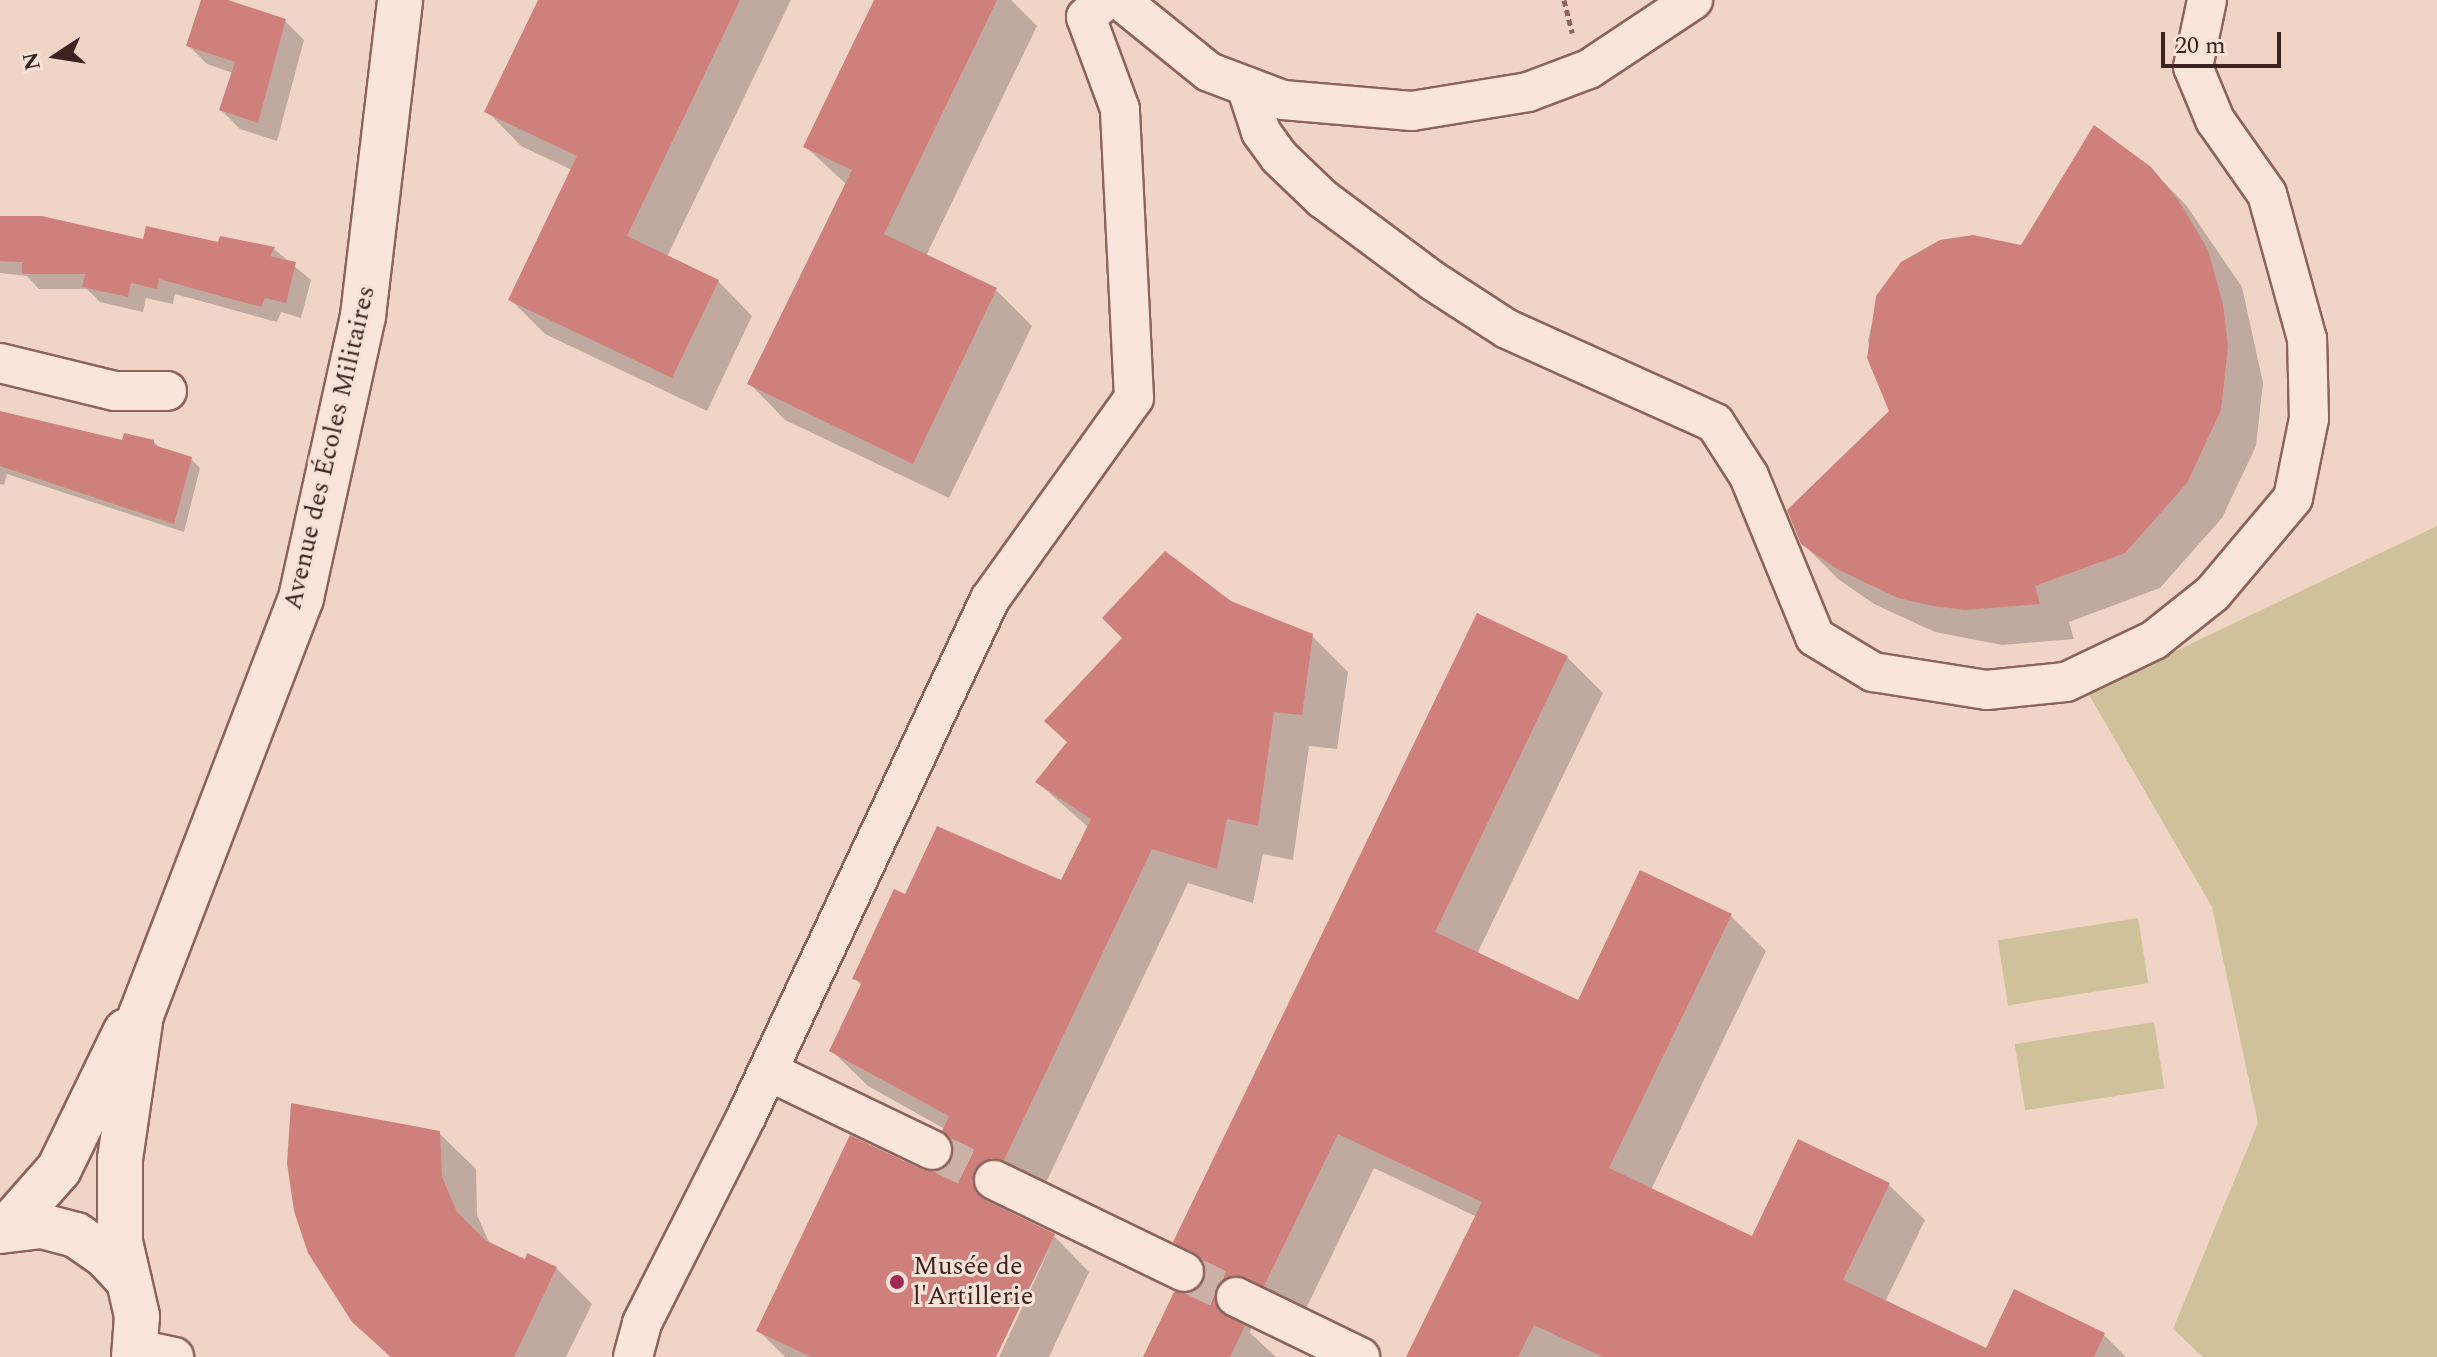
<!DOCTYPE html>
<html>
<head>
<meta charset="utf-8">
<style>
	body { margin:0 }
	#map { position:relative; width:2437px; height:1357px; overflow:hidden; background:#f0d5c7; font-family:Spectral,serif }
	div>[style] { position:absolute }
	.green>* { inset:0; background:#cfc19a; transform-origin:0 0 }
	.shadow>* { inset:0; background:#0003 }
	.building>* { inset:0; background:#cf807c }
	.minor-tunnel>* { height:38px; margin-top:-19px; transform-origin:0; background:repeating-linear-gradient(90deg,#ccb1a6 0 38px,transparent 0 57px) }
	.path>* { height:5px; margin-top:-2.5px; transform-origin:0; background:repeating-linear-gradient(90deg,#8d635c 0 6px,transparent 0 10px) }
	.roads { filter:drop-shadow(2px 0 #8d635c) drop-shadow(-2px 0 #8d635c) drop-shadow(0 2px #8d635c) drop-shadow(0 -2px #8d635c) }
	.minor>* { height:38px; margin:-19px; padding:0 19px; transform-origin:19px; border-radius:19px; background:#fae5db }
	.tertiary>* { height:44px; margin:-22px; padding:0 22px; transform-origin:22px; border-radius:22px; background:#fae5db }
	.dots>* { width:22px; height:22px; translate:-50% -50%; box-sizing:border-box; border:4px solid #f7e2d7; border-radius:50% }
	span { translate:-50% -50%; white-space:nowrap; text-align:center; line-height:1.15; -webkit-text-stroke:6px #f7e2d7; paint-order:stroke }
	.street-label { font-size:26px; color:#3d2320 }
	.poi-label { font-size:26px; color:#3d2320 }
	.left { translate:0 -50%; text-align:left }
	.north { position:absolute; left:16px; top:16px; width:80px; height:80px; -webkit-text-stroke:6px #f7e2d7; paint-order:stroke; rotate:258deg; font-size:22px; font-weight:700; line-height:32px; text-align:center; color:#3d2320 }
	.north::after { content:''; display:block; margin:auto; width:28px; height:36px; background:#3d2320; clip-path:polygon(50% 0,100% 100%,50% 72%,0 100%) }
	.scale { position:absolute; left:2161px; top:32px; width:120px; height:36px; box-sizing:border-box; border:4px solid #3d2320; border-top:0; padding-left:10px; font-size:24px; line-height:28px; white-space:nowrap; color:#3d2320; -webkit-text-stroke:6px #f7e2d7; paint-order:stroke }
</style>
</head>
<body>
<div id="map">
	<div class="green">
		<i style="clip-path:polygon(2437px 526px,2437px 1357px,2203px 1357px,2173px 1329px,2258px 1123px,2212px 907px,2088px 693px)"></i>
		<i style="left:2138px;top:918px;width:66px;height:142px;rotate:81deg"></i>
		<i style="left:2154px;top:1022px;width:67px;height:141px;rotate:81deg"></i>
	</div>
	<div class="shadow">
		<i style="clip-path:polygon(203px 0,221px 0,285px 21px,304px 40px,277px 141px,240px 129px,221px 110px,233px 73px,207px 64px,188px 45px)"></i>
		<i style="clip-path:polygon(540px 0,791px 0,667px 257px,718px 281px,752px 316px,707px 411px,545px 334px,510px 299px,572px 170px,521px 146px,487px 111px)"></i>
		<i style="clip-path:polygon(876px 0,1011px 0,1037px 26px,926px 256px,996px 290px,1032px 326px,949px 498px,785px 420px,750px 384px,847px 185px,806px 147px)"></i>
		<i style="clip-path:polygon(2150px 168px,2186px 205px,2242px 287px,2263px 383px,2256px 446px,2222px 518px,2160px 588px,2069px 622px,2074px 639px,2002px 645px,1935px 632px,1874px 604px,1838px 579px,1802px 543px,1892px 412px,1874px 375px,1868px 340px,1878px 297px,2022px 247px)"></i>
		<i style="clip-path:polygon(0 218px,145px 242px,220px 244px,221px 238px,274px 249px,311px 280px,301px 318px,281px 312px,277px 322px,175px 294px,173px 304px,146px 298px,143px 312px,100px 302px,87px 289px,39px 289px,27px 276px,0 273px)"></i>
		<i style="clip-path:polygon(0 412px,123px 442px,153px 441px,162px 450px,191px 459px,200px 468px,184px 532px,7px 474px,4px 485px,0 484px)"></i>
		<i style="clip-path:polygon(1230px 603px,1312px 636px,1348px 672px,1337px 749px,1309px 746px,1293px 860px,1263px 854px,1253px 903px,1188px 883px,1040px 1195px,1009px 1208px,1009px 1214px,1054px 1236px,1089px 1272px,1049px 1357px,999px 1357px,1050px 1248px,994px 1357px,785px 1357px,758px 1330px,851px 1138px,933px 1174px,946px 1169px,956px 1149px,945px 1129px,868px 1086px,832px 1051px,862px 986px,854px 978px,906px 896px,1062px 882px,1089px 828px,1037px 782px)"></i>
		<i style="clip-path:polygon(1567px 657px,1603px 693px,1477px 954px,1579px 1003px,1730px 915px,1766px 951px,1651px 1190px,1753px 1239px,1889px 1185px,1925px 1220px,1885px 1302px,1987px 1350px,2104px 1335px,2126px 1357px,1409px 1357px,1477px 1217px,1374px 1168px,1300px 1321px,1252px 1323px,1250px 1333px,1276px 1357px,1145px 1357px,1206px 1281px,1205px 1271px,1176px 1242px)"></i>
		<i style="clip-path:polygon(439px 1133px,476px 1169px,477px 1215px,490px 1244px,526px 1262px,556px 1268px,592px 1304px,566px 1357px,390px 1357px,353px 1321px)"></i>
	</div>
	<div class="building">
		<i style="clip-path:polygon(201px 0,228px 0,286px 19px,258px 123px,219px 110px,235px 62px,186px 46px)"></i>
		<i style="clip-path:polygon(538px 0,740px 0,627px 236px,719px 280px,672px 378px,508px 300px,577px 156px,484px 112px)"></i>
		<i style="clip-path:polygon(874px 0,997px 0,884px 234px,997px 288px,913px 464px,747px 384px,852px 170px,803px 147px)"></i>
		<i style="clip-path:polygon(2094px 125px,2151px 167px,2179px 201px,2208px 250px,2223px 304px,2228px 347px,2221px 410px,2187px 483px,2125px 553px,2035px 586px,2040px 604px,1965px 610px,1933px 606px,1898px 598px,1837px 569px,1801px 544px,1787px 510px,1889px 411px,1867px 358px,1876px 296px,1901px 262px,1940px 240px,1973px 235px,2021px 245px)"></i>
		<i style="clip-path:polygon(0 216px,42px 216px,143px 239px,146px 226px,218px 242px,220px 236px,275px 247px,270px 256px,296px 262px,286px 303px,265px 298px,261px 307px,159px 279px,157px 289px,131px 283px,128px 297px,82px 287px,85px 274px,22px 274px,22px 262px,0 261px)"></i>
		<i style="clip-path:polygon(0 411px,122px 440px,124px 433px,154px 440px,154px 445px,192px 457px,174px 524px,0 466px)"></i>
		<i style="clip-path:polygon(1165px 551px,1231px 601px,1313px 634px,1302px 715px,1274px 712px,1258px 826px,1227px 819px,1217px 869px,1152px 849px,1004px 1160px,992px 1158px,975px 1170px,972px 1182px,985px 1200px,1055px 1234px,996px 1357px,811px 1357px,756px 1331px,850px 1135px,923px 1170px,944px 1169px,951px 1160px,954px 1148px,942px 1131px,949px 1116px,829px 1051px,862px 982px,852px 979px,894px 889px,905px 894px,937px 826px,1061px 880px,1091px 819px,1035px 782px,1067px 742px,1044px 721px,1122px 638px,1102px 618px)"></i>
		<i style="clip-path:polygon(1477px 613px,1568px 656px,1435px 932px,1578px 1000px,1640px 870px,1732px 914px,1609px 1168px,1752px 1236px,1798px 1139px,1890px 1183px,1843px 1280px,1986px 1348px,2014px 1289px,2105px 1333px,2094px 1357px,1603px 1357px,1534px 1325px,1518px 1357px,1406px 1357px,1482px 1202px,1338px 1134px,1264px 1286px,1235px 1275px,1217px 1287px,1218px 1310px,1245px 1326px,1230px 1357px,1143px 1357px,1174px 1292px,1196px 1291px,1204px 1281px,1202px 1259px,1173px 1242px)"></i>
		<i style="clip-path:polygon(291px 1103px,440px 1131px,442px 1177px,457px 1212px,485px 1240px,525px 1259px,527px 1253px,557px 1267px,514px 1357px,391px 1357px,352px 1322px,308px 1253px,294px 1211px,287px 1163px)"></i>
	</div>
	<div class="minor-tunnel">
		<i style="left:932px;top:1150px;width:69px;rotate:25.8deg"></i>
		<i style="left:1184px;top:1272px;width:58px;rotate:25.7deg"></i>
	</div>
	<div class="path">
		<i style="left:1564px;top:0;width:34px;rotate:76deg"></i>
	</div>
	<div class="roads">
		<div class="minor">
			<i style="left:1120px;top:0;width:114px;rotate:39deg"></i>
			<i style="left:1209px;top:72px;width:79px;rotate:20.7deg"></i>
			<i style="left:1283px;top:100px;width:129px;rotate:4.9deg"></i>
			<i style="left:1412px;top:111px;width:118px;rotate:-9.3deg"></i>
			<i style="left:1528px;top:92px;width:65px;rotate:-20.7deg"></i>
			<i style="left:1589px;top:69px;width:125px;rotate:-33.6deg"></i>
			<i style="left:1246px;top:86px;width:48px;rotate:71.9deg"></i>
			<i style="left:1261px;top:132px;width:31px;rotate:54deg"></i>
			<i style="left:1279px;top:157px;width:61px;rotate:43.7deg"></i>
			<i style="left:1323px;top:199px;width:137px;rotate:36.7deg"></i>
			<i style="left:1433px;top:281px;width:88px;rotate:33deg"></i>
			<i style="left:1507px;top:329px;width:228px;rotate:24.3deg"></i>
			<i style="left:1715px;top:423px;width:63px;rotate:57.3deg"></i>
			<i style="left:1749px;top:476px;width:174px;rotate:67.7deg"></i>
			<i style="left:1815px;top:637px;width:68px;rotate:31.1deg"></i>
			<i style="left:1873px;top:672px;width:115px;rotate:9deg"></i>
			<i style="left:1987px;top:690px;width:79px;rotate:-5.8deg"></i>
			<i style="left:2066px;top:682px;width:98px;rotate:-25.5deg"></i>
			<i style="left:2154px;top:640px;width:75px;rotate:-38.5deg"></i>
			<i style="left:2213px;top:593px;width:124px;rotate:-49.9deg"></i>
			<i style="left:2293px;top:498px;width:81px;rotate:-78.6deg"></i>
			<i style="left:2309px;top:419px;width:80px;rotate:-91.4deg"></i>
			<i style="left:2307px;top:339px;width:150px;rotate:-105.4deg"></i>
			<i style="left:2267px;top:194px;width:90px;rotate:-125.1deg"></i>
			<i style="left:2215px;top:120px;width:57px;rotate:-112.5deg"></i>
			<i style="left:2193px;top:67px;width:68px;rotate:-78.2deg"></i>
			<i style="left:0;top:363px;width:118px;rotate:13.7deg"></i>
			<i style="left:115px;top:391px;width:52px"></i>
			<i style="left:768px;top:1071px;width:182px;rotate:25.7deg"></i>
			<i style="left:994px;top:1180px;width:211px;rotate:25.8deg"></i>
			<i style="left:1236px;top:1297px;width:138px;rotate:25.8deg"></i>
			<i style="left:137px;top:1349px;width:38px;rotate:12deg"></i>
			<i style="left:633px;top:1357px;width:35px;rotate:-75deg"></i>
			<i style="left:642px;top:1323px;width:233px;rotate:-63.2deg"></i>
			<i style="left:747px;top:1115px;width:570px;rotate:-64.78deg"></i>
			<i style="left:990px;top:599px;width:247px;rotate:-54.4deg"></i>
			<i style="left:1134px;top:398px;width:289px;rotate:-92.8deg"></i>
			<i style="left:1120px;top:109px;width:98px;rotate:-110.3deg"></i>
			<i style="left:1086px;top:17px;width:26px;rotate:-40deg"></i>
		</div>
		<div class="tertiary">
			<i style="left:7px;top:1228px;width:79px;rotate:-48.6deg"></i>
			<i style="left:59px;top:1169px;width:153px;rotate:-64.1deg"></i>
			<i style="left:0;top:1231px;width:42px;rotate:-6.8deg"></i>
			<i style="left:42px;top:1226px;width:35px;rotate:15deg"></i>
			<i style="left:76px;top:1235px;width:35px;rotate:35deg"></i>
			<i style="left:105px;top:1255px;width:35px;rotate:47deg"></i>
			<i style="left:134px;top:1357px;width:41px;rotate:-85.8deg"></i>
			<i style="left:137px;top:1316px;width:76px;rotate:-102.9deg"></i>
			<i style="left:120px;top:1242px;width:83px;rotate:-90deg"></i>
			<i style="left:120px;top:1159px;width:146px;rotate:-81.7deg"></i>
			<i style="left:141px;top:1015px;width:447px;rotate:-69deg"></i>
			<i style="left:301px;top:598px;width:289px;rotate:-77.6deg"></i>
			<i style="left:363px;top:316px;width:318px;rotate:-83.3deg"></i>
		</div>
	</div>
	<div class="dots">
		<i style="left:897px;top:1282px;background:#9e2956"></i>
	</div>
	<div class="street-label">
		<span style="left:330px;top:448px;rotate:-77deg">Avenue des Écoles Militaires</span>
	</div>
	<div class="poi-label">
		<span class="left" style="left:913px;top:1282px">Musée de<br>l'Artillerie</span>
	</div>
	<div class="north">N</div>
	<div class="scale">20 m</div>
</div>
</body>
</html>
